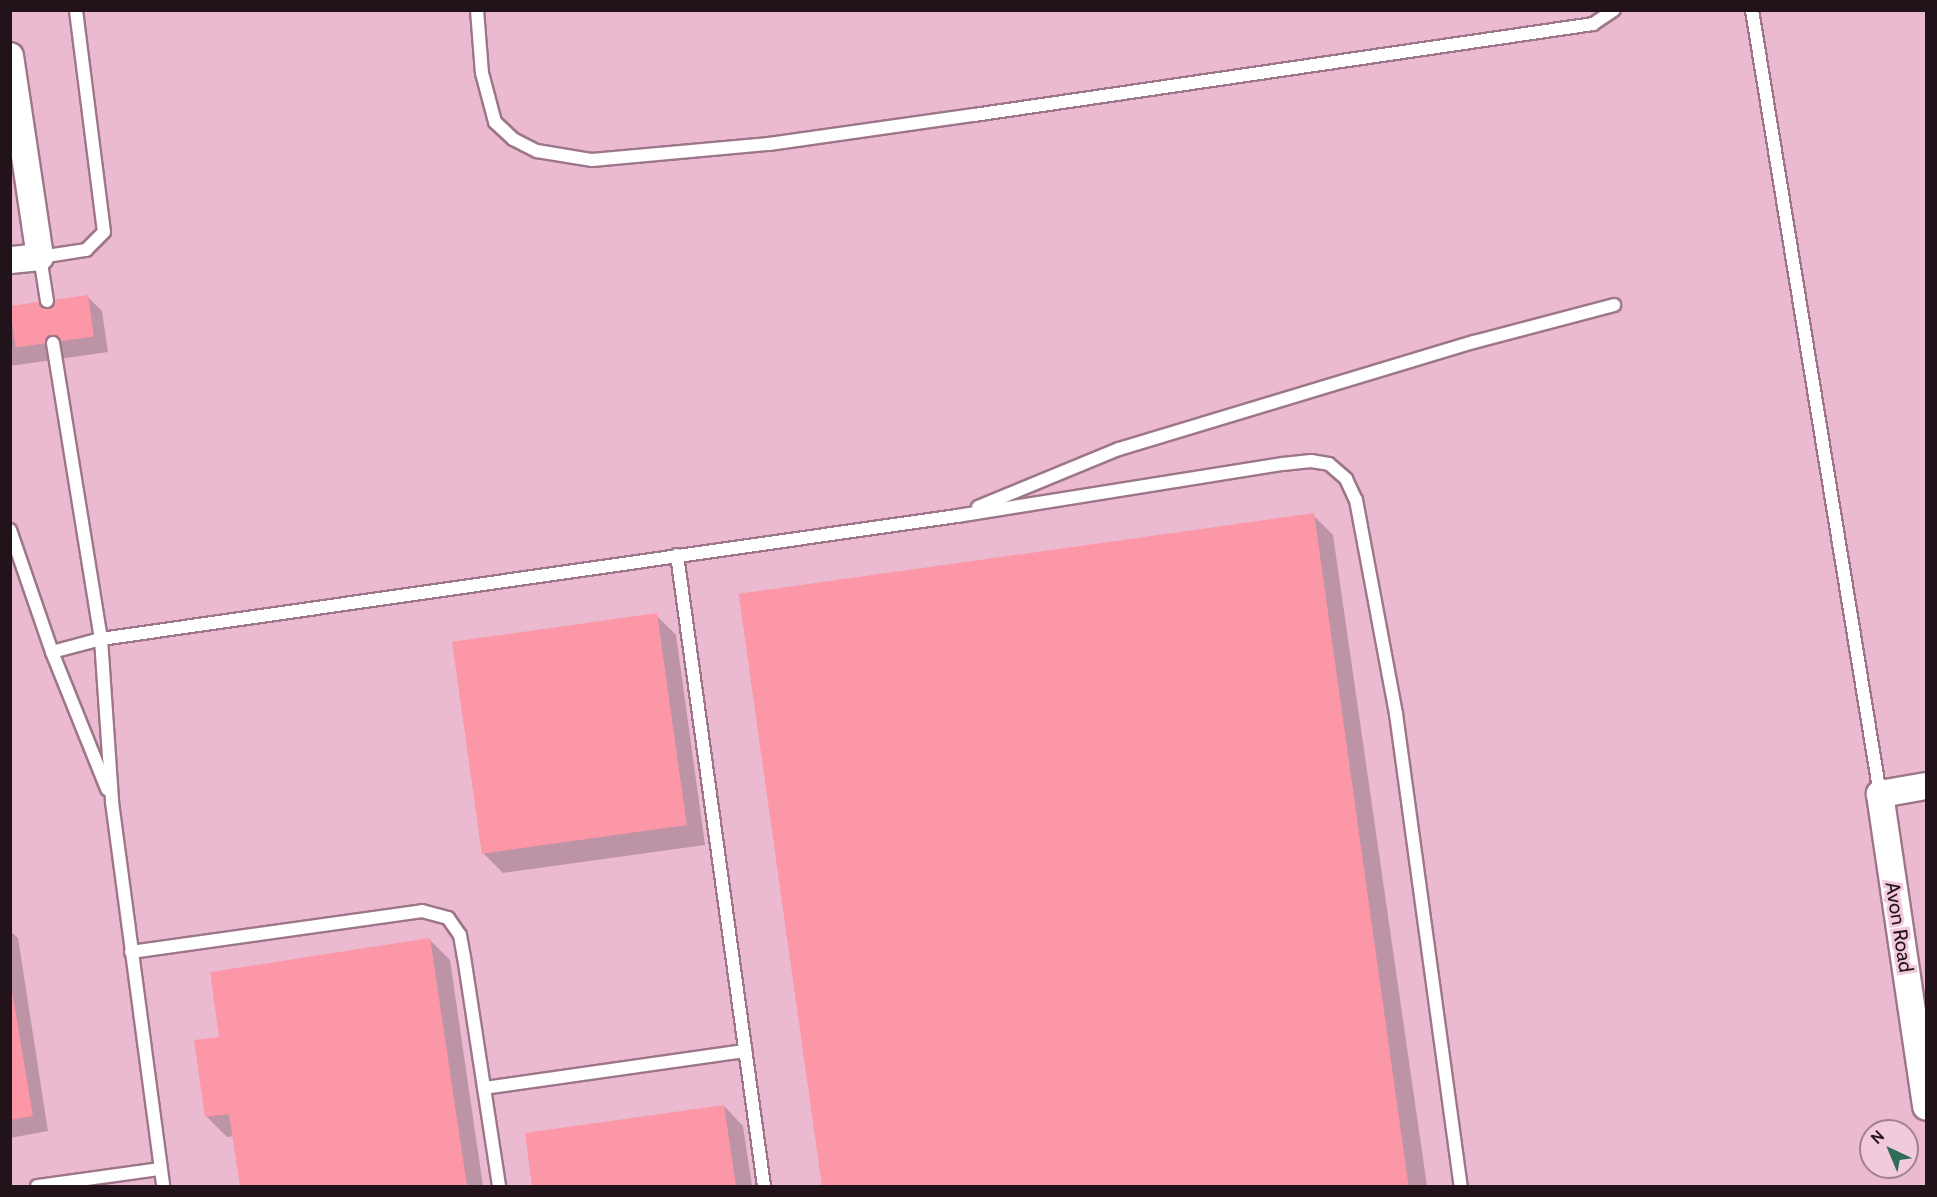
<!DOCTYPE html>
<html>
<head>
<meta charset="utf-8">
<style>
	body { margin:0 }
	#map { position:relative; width:1937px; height:1197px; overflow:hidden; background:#f3c9dc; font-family:Cabin,sans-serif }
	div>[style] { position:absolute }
	.built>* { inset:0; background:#ebbad0 }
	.shadow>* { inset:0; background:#0003 }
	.building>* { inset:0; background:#fc97a8; transform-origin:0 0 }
	.roads { filter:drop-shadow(2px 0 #9d7789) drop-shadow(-2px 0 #9d7789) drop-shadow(0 2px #9d7789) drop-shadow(0 -2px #9d7789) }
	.lane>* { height:12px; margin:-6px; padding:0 6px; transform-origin:6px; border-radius:6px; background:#fff }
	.street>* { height:26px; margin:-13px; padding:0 13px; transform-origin:13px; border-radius:13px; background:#fff }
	span { translate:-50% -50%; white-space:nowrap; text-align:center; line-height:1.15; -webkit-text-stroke:6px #f3c9dc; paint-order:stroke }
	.street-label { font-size:20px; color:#22131a }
	.frame { position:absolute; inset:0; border:12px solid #22131a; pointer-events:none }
	.north { position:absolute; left:1859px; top:1119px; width:60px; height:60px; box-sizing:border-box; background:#f3c9dc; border:2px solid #9f808e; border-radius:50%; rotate:316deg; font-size:16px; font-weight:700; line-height:24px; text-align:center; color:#22131a }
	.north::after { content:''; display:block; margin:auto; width:21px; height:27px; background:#2f6d59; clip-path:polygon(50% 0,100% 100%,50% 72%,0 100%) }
</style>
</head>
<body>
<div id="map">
	<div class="built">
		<i style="clip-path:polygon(evenodd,10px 11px,1926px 11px,1926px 1186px,11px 1186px,10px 11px,1871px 1131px,1907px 1131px,1907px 1167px,1871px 1167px,1871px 1131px)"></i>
	</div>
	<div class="shadow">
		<i style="clip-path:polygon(87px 296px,102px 311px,108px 352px,10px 366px,10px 308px)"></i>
		<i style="clip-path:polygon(1313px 515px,1333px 535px,1427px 1186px,826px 1186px,741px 601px)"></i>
		<i style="clip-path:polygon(656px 615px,676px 635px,705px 845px,503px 873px,483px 853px)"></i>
		<i style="clip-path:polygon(10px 931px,18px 938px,48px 1131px,10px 1138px)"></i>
		<i style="clip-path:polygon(430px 940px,450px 960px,483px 1186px,241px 1186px,234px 1136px,227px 1137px,207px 1117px,221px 1038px)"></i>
		<i style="clip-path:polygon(724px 1106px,743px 1126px,752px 1186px,534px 1186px,526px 1135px)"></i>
	</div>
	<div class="building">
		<i style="left:88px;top:295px;width:42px;height:79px;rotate:82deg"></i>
		<i style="left:1314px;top:513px;width:680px;height:581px;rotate:82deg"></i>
		<i style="left:657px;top:613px;width:214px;height:207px;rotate:82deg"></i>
		<i style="clip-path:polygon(430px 938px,467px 1186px,240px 1186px,229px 1114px,205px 1117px,194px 1040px,219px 1037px,210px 972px)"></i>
		<i style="clip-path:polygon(10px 979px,33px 1116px,10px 1120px)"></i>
		<i style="clip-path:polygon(724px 1105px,736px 1186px,532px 1186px,525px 1133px)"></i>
	</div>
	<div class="roads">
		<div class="lane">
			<i style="left:477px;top:10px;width:63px;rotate:85.5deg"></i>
			<i style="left:482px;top:73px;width:51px;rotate:75.1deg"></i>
			<i style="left:495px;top:122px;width:25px;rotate:43deg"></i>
			<i style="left:513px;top:139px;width:27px;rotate:27deg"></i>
			<i style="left:537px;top:151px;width:56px;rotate:9.3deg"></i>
			<i style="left:592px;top:160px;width:178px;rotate:-5.2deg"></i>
			<i style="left:769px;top:144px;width:207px;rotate:-8.1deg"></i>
			<i style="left:974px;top:115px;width:626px;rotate:-8.36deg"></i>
			<i style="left:1593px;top:24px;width:25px;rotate:-34deg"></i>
			<i style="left:1752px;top:10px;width:794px;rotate:80.73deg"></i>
			<i style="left:47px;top:301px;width:45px;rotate:-99deg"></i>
			<i style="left:40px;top:257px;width:47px;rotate:-8.7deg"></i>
			<i style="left:86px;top:250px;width:25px;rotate:-45deg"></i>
			<i style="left:104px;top:232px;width:224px;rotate:-97.2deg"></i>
			<i style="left:53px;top:343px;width:300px;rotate:80.8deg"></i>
			<i style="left:101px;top:639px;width:163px;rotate:86.1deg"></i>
			<i style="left:112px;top:802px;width:387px;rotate:82.4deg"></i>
			<i style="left:978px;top:507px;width:152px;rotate:-22.4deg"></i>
			<i style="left:1119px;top:449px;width:371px;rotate:-16.8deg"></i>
			<i style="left:1474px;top:342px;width:145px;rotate:-14.8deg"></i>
			<i style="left:10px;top:530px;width:129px;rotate:71deg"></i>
			<i style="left:52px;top:652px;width:148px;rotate:68.1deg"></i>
			<i style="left:677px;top:555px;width:637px;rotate:82.15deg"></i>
			<i style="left:52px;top:652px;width:51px;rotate:-14.9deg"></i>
			<i style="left:101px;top:639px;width:865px;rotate:-8.18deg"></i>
			<i style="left:957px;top:516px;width:330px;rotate:-9.1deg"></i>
			<i style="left:1283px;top:464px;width:28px;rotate:-6deg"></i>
			<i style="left:1311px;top:461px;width:18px;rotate:9deg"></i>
			<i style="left:1329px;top:464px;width:23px;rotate:41deg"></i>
			<i style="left:1346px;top:479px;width:23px;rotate:65deg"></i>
			<i style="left:1356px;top:500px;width:218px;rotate:79.4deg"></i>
			<i style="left:1396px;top:714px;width:476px;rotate:82.2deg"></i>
			<i style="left:131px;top:952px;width:294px;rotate:-8deg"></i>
			<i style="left:422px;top:911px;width:27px;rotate:15deg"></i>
			<i style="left:448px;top:918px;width:21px;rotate:55deg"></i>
			<i style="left:460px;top:935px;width:22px;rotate:80deg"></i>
			<i style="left:464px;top:957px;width:232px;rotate:81.3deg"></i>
			<i style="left:484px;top:1088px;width:264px;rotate:-8.1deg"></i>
			<i style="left:37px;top:1186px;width:124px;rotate:-7.9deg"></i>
		</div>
		<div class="street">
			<i style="left:10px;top:56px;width:203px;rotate:81.5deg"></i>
			<i style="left:40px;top:257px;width:30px;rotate:174deg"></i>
			<i style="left:1926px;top:786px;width:47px;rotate:170.1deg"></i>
			<i style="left:1880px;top:794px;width:316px;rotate:81.6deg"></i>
		</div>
	</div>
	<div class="street-label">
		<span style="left:1899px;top:927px;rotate:81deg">Avon Road</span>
	</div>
	<div class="frame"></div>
	<div class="north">N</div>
</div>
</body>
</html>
